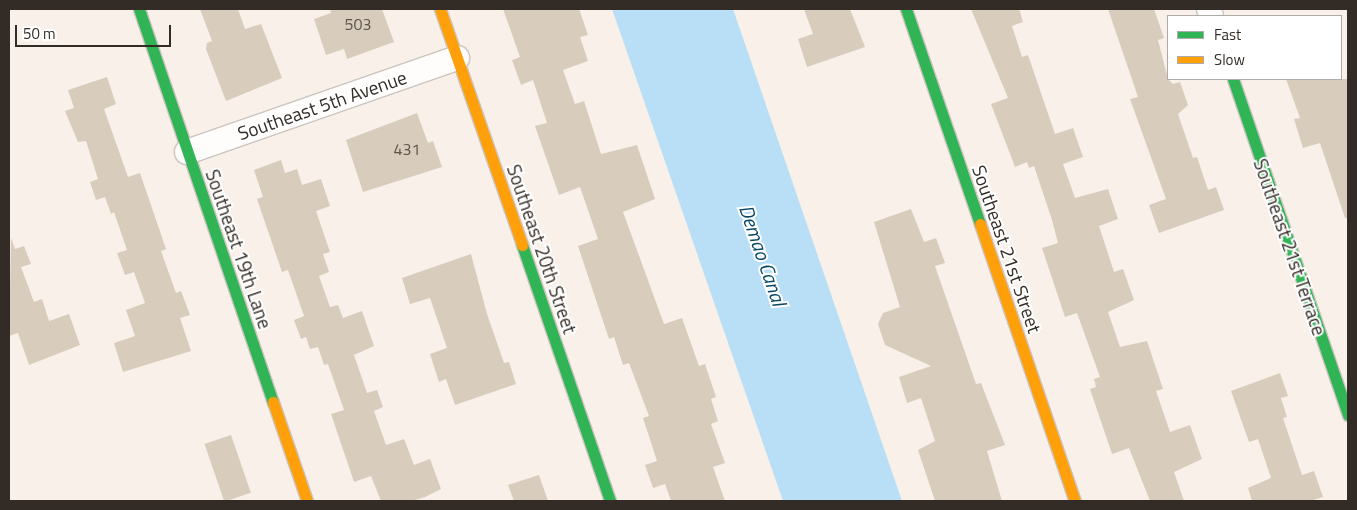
<!DOCTYPE html>
<html>
<head>
<meta charset="utf-8">
<style>
	body { margin:0 }
	#map { position:relative; width:1357px; height:510px; overflow:hidden; background:#f8f0e9; font-family:"Titillium Web",sans-serif }
	div>[style] { position:absolute }
	.water>* { inset:0; background:#b8dff6 }
	.building>* { inset:0; background:#d8cdbc; transform-origin:0 0 }
	.roads { filter:drop-shadow(1px 0 #ccc5bf) drop-shadow(-1px 0 #ccc5bf) drop-shadow(0 1px #ccc5bf) drop-shadow(0 -1px #ccc5bf) }
	.street>* { height:24px; margin:-12px; padding:0 12px; transform-origin:12px; border-radius:12px; background:#fefdfc }
	.fast>* { height:11px; margin:-5.5px; padding:0 5.5px; transform-origin:5.5px; border-radius:5.5px; background:#30b455 }
	.slow>* { height:11px; margin:-5.5px; padding:0 5.5px; transform-origin:5.5px; border-radius:5.5px; background:#ff9f0a }
	span { translate:-50% -50%; white-space:nowrap; text-align:center; line-height:1.15; -webkit-text-stroke:4px #fff; paint-order:stroke }
	.number-label { font-size:16px; color:#5c544c }
	.number-label span { -webkit-text-stroke-width:0 }
	.street-label { font-size:19px; color:#332c26 }
	.water-label { font-size:20px; color:#084866; font-style:italic }
	.frame { position:absolute; inset:0; border:10px solid #332c26; pointer-events:none }
	.legend { position:absolute; left:1167px; top:15px; width:175px; height:65px; box-sizing:border-box; background:#fff; border:1px solid #adaba8; margin:0; padding:6px 9px; list-style:none; font-size:15px; color:#332c26 }
	.legend li { display:flex; align-items:center; gap:10px; height:25px }
	.legend b { width:25px; border:1px solid #adaba8 }
	.scale { position:absolute; left:15px; top:25px; width:156px; height:22px; box-sizing:border-box; border:2px solid #332c26; border-top:0; padding-left:6px; font-size:15px; line-height:18px; white-space:nowrap; color:#332c26; -webkit-text-stroke:4px #fff; paint-order:stroke }
</style>
</head>
<body>
<div id="map">
	<div class="water">
		<i style="clip-path:polygon(612px 9px,733px 9px,902px 501px,783px 501px)"></i>
	</div>
	<div class="building">
		<i style="clip-path:polygon(200px 9px,238px 9px,245px 29px,261px 24px,282px 78px,226px 101px,206px 49px,207px 43px,212px 41px)"></i>
		<i style="clip-path:polygon(330px 9px,382px 9px,394px 42px,347px 59px,344px 49px,326px 55px,314px 19px,331px 13px)"></i>
		<i style="clip-path:polygon(503px 9px,579px 9px,588px 35px,580px 37px,588px 61px,563px 70px,575px 104px,584px 101px,601px 154px,637px 145px,655px 199px,623px 212px,664px 324px,682px 318px,699px 366px,705px 364px,716px 397px,711px 399px,718px 421px,711px 424px,725px 463px,713px 467px,725px 501px,671px 501px,665px 484px,653px 488px,645px 465px,657px 461px,643px 418px,649px 416px,629px 363px,623px 365px,614px 337px,609px 339px,578px 246px,598px 239px,580px 187px,559px 195px,535px 126px,547px 123px,533px 80px,521px 85px,512px 60px,520px 57px)"></i>
		<i style="clip-path:polygon(804px 9px,850px 9px,865px 47px,807px 67px,798px 39px,813px 34px)"></i>
		<i style="clip-path:polygon(971px 9px,1019px 9px,1023px 22px,1012px 26px,1022px 57px,1028px 55px,1055px 134px,1073px 128px,1083px 157px,1063px 164px,1075px 198px,1108px 189px,1118px 219px,1099px 226px,1114px 272px,1123px 269px,1134px 300px,1108px 312px,1120px 347px,1147px 341px,1163px 389px,1156px 391px,1170px 432px,1190px 425px,1202px 459px,1174px 472px,1184px 501px,1150px 501px,1129px 448px,1112px 454px,1090px 389px,1096px 387px,1094px 379px,1100px 377px,1077px 313px,1065px 317px,1042px 248px,1058px 243px,1052px 220px,1034px 166px,1029px 168px,1027px 162px,1015px 167px,991px 104px,1008px 98px)"></i>
		<i style="clip-path:polygon(1108px 9px,1154px 9px,1164px 38px,1158px 40px,1168px 79px,1173px 84px,1180px 82px,1188px 105px,1178px 114px,1193px 158px,1197px 157px,1208px 190px,1216px 187px,1224px 210px,1159px 233px,1149px 205px,1166px 199px,1130px 99px,1138px 97px)"></i>
		<i style="clip-path:polygon(107px 77px,116px 104px,104px 109px,128px 177px,140px 173px,166px 249px,161px 251px,176px 293px,181px 291px,190px 315px,180px 318px,191px 351px,123px 372px,114px 343px,135px 336px,126px 310px,145px 303px,134px 272px,125px 275px,117px 253px,127px 250px,114px 212px,111px 214px,105px 197px,96px 200px,90px 182px,98px 179px,86px 141px,78px 142px,65px 111px,74px 108px,68px 90px)"></i>
		<i style="clip-path:polygon(1286px 79px,1348px 79px,1348px 218px,1345px 218px,1320px 143px,1303px 148px,1294px 119px,1300px 118px)"></i>
		<i style="clip-path:polygon(417px 113px,428px 143px,433px 141px,442px 167px,363px 192px,346px 140px)"></i>
		<i style="clip-path:polygon(281px 160px,285px 173px,297px 169px,302px 185px,321px 179px,330px 206px,316px 211px,330px 252px,323px 254px,329px 272px,319px 276px,330px 307px,338px 305px,343px 318px,362px 311px,374px 346px,354px 355px,367px 393px,377px 390px,383px 407px,374px 411px,386px 445px,404px 439px,414px 465px,430px 459px,441px 489px,425px 497px,412px 501px,381px 501px,371px 476px,354px 482px,331px 414px,344px 410px,328px 364px,324px 365px,318px 347px,310px 349px,306px 337px,301px 339px,294px 320px,304px 316px,288px 270px,282px 272px,257px 199px,263px 197px,254px 170px)"></i>
		<i style="clip-path:polygon(911px 209px,924px 242px,936px 238px,945px 263px,935px 266px,976px 384px,981px 383px,1005px 445px,987px 451px,1002px 501px,935px 501px,918px 450px,935px 441px,921px 398px,907px 403px,899px 377px,931px 366px,885px 345px,878px 324px,883px 313px,900px 307px,874px 222px)"></i>
		<i style="clip-path:polygon(11px 238px,15px 249px,24px 246px,31px 264px,21px 267px,34px 302px,42px 299px,49px 321px,69px 314px,80px 345px,29px 365px,18px 333px,9px 336px)"></i>
		<i style="clip-path:polygon(471px 254px,487px 314px,504px 363px,509px 362px,516px 384px,455px 405px,446px 379px,439px 382px,430px 354px,447px 348px,430px 298px,410px 304px,402px 278px)"></i>
		<i style="clip-path:polygon(1280px 373px,1288px 396px,1281px 398px,1287px 417px,1283px 418px,1302px 475px,1314px 471px,1323px 497px,1310px 501px,1252px 501px,1248px 488px,1271px 478px,1258px 439px,1249px 442px,1231px 391px)"></i>
		<i style="left:231px;top:435px;width:61px;height:28px;rotate:71deg"></i>
		<i style="clip-path:polygon(539px 475px,548px 501px,514px 501px,508px 485px)"></i>
	</div>
	<div class="roads">
		<div class="street">
			<i style="left:1209px;top:9px;width:7px;rotate:74deg"></i>
			<i style="left:187px;top:152px;width:286px;rotate:-19.2deg"></i>
		</div>
		<div class="fast">
			<i style="left:139px;top:9px;width:415px;rotate:71.2deg"></i>
			<i style="left:906px;top:9px;width:227px;rotate:71deg"></i>
			<i style="left:1233px;top:79px;width:355px;rotate:71.1deg"></i>
			<i style="left:522px;top:245px;width:271px;rotate:71deg"></i>
		</div>
		<div class="slow">
			<i style="left:440px;top:9px;width:250px;rotate:70.8deg"></i>
			<i style="left:980px;top:224px;width:293px;rotate:71.1deg"></i>
			<i style="left:273px;top:402px;width:105px;rotate:71deg"></i>
		</div>
	</div>
	<div class="number-label">
		<span style="left:358px;top:24px">503</span>
		<span style="left:407px;top:149px">431</span>
	</div>
	<div class="street-label">
		<span style="left:322px;top:105px;rotate:-19deg">Southeast 5th Avenue</span>
		<span style="left:1290px;top:247px;rotate:71deg">Southeast 21st Terrace</span>
		<span style="left:239px;top:249px;rotate:71deg">Southeast 19th Lane</span>
		<span style="left:542px;top:249px;rotate:71deg">Southeast 20th Street</span>
		<span style="left:1007px;top:249px;rotate:71deg">Southeast 21st Street</span>
	</div>
	<div class="water-label">
		<span style="left:763px;top:255px;rotate:71deg">Demao Canal</span>
	</div>
	<div class="frame"></div>
	<ul class="legend">
	<li><b style="height:6px;background:#30b455"></b>Fast</li>
	<li><b style="height:6px;background:#ff9f0a"></b>Slow</li>
	</ul>
	<div class="scale">50 m</div>
</div>
</body>
</html>
